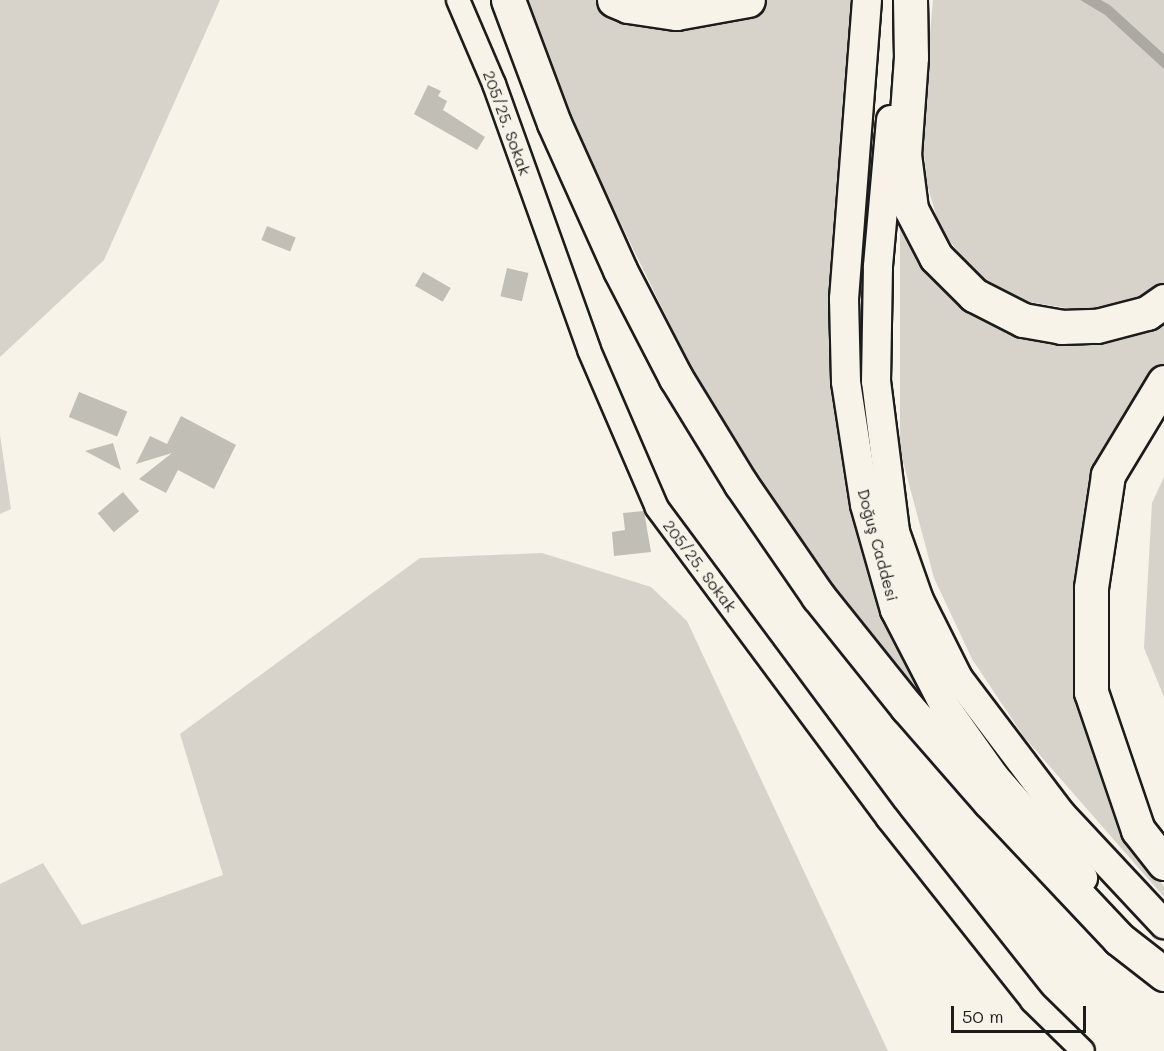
<!DOCTYPE html>
<html>
<head>
<meta charset="utf-8">
<style>
	body { margin:0 }
	#map { position:relative; width:1164px; height:1051px; overflow:hidden; background:#f7f3e8; font-family:Mali,sans-serif }
	div>[style] { position:absolute }
	.green>* { inset:0; background:#d7d3cb }
	.water>* { inset:0; background:#aca9a2 }
	.building>* { inset:0; background:#c0beb5; transform-origin:0 0 }
	.roads { filter:drop-shadow(2px 0 #1c1c1c) drop-shadow(-2px 0 #1c1c1c) drop-shadow(0 2px #1c1c1c) drop-shadow(0 -2px #1c1c1c) }
	.minor>* { height:22px; margin:-11px; padding:0 11px; transform-origin:11px; border-radius:11px; background:#f7f3e8 }
	.major>* { height:28px; margin:-14px; padding:0 14px; transform-origin:14px; border-radius:14px; background:#f7f3e8 }
	.highway>* { height:33px; margin:-16.5px; padding:0 16.5px; transform-origin:16.5px; border-radius:16.5px; background:#f7f3e8 }
	span { translate:-50% -50%; white-space:nowrap; text-align:center; line-height:1.15; -webkit-text-stroke:4.5px #f7f3e8; paint-order:stroke }
	.street-label { font-size:16px; color:#1c1c1c }
	.scale { position:absolute; left:951px; top:1006px; width:135px; height:27px; box-sizing:border-box; border:3px solid #1c1c1c; border-top:0; padding-left:8px; font-size:18px; line-height:21px; white-space:nowrap; color:#1c1c1c; -webkit-text-stroke:4px #f7f3e8; paint-order:stroke }
</style>
</head>
<body>
<div id="map">
	<div class="green">
		<i style="clip-path:polygon(0 0,220px 0,104px 260px,0 357px)"></i>
		<i style="clip-path:polygon(527px 0,602px 0,740px 13px,767px 0,853px 0,835px 372px,952px 733px,881px 652px,813px 561px,705px 396px,583px 146px)"></i>
		<i style="clip-path:polygon(933px 0,1080px 0,1105px 15px,1160px 64px,1164px 69px,1164px 285px,1136px 300px,1079px 310px,1023px 301px,974px 273px,940px 228px,926px 181px,922px 123px)"></i>
		<i style="clip-path:polygon(1101px 0,1164px 0,1164px 54px,1110px 5px)"></i>
		<i style="clip-path:polygon(900px 196px,936px 267px,1063px 338px,1164px 311px,1164px 370px,1099px 474px,1077px 558px,1075px 691px,1114px 811px,1164px 887px,1164px 897px,1024px 737px,972px 659px,934px 578px,900px 450px)"></i>
		<i style="clip-path:polygon(0 435px,11px 509px,0 514px)"></i>
		<i style="clip-path:polygon(1164px 477px,1164px 697px,1144px 648px,1152px 503px)"></i>
		<i style="clip-path:polygon(542px 553px,651px 587px,687px 621px,888px 1051px,0 1051px,0 884px,43px 863px,82px 925px,223px 875px,180px 734px,420px 558px)"></i>
	</div>
	<div class="water">
		<i style="clip-path:polygon(1080px 0,1101px 0,1110px 5px,1164px 54px,1164px 69px,1105px 15px)"></i>
	</div>
	<div class="building">
		<i style="clip-path:polygon(428px 85px,441px 91px,438px 96px,447px 101px,443px 110px,485px 137px,477px 150px,414px 114px)"></i>
		<i style="left:267px;top:226px;width:31px;height:15px;rotate:22deg"></i>
		<i style="left:507px;top:268px;width:22px;height:29px;rotate:13deg"></i>
		<i style="left:423px;top:272px;width:32px;height:16px;rotate:30deg"></i>
		<i style="left:79px;top:392px;width:52px;height:27px;rotate:22deg"></i>
		<i style="clip-path:polygon(181px 416px,236px 445px,214px 489px,178px 470px,166px 493px,139px 479px,172px 453px,136px 464px,150px 436px,167px 444px)"></i>
		<i style="clip-path:polygon(113px 443px,121px 470px,85px 451px)"></i>
		<i style="left:123px;top:492px;width:25px;height:33px;rotate:50deg"></i>
		<i style="clip-path:polygon(644px 511px,651px 552px,614px 556px,612px 532px,625px 530px,623px 513px)"></i>
	</div>
	<div class="roads">
		<div class="minor">
			<i style="left:458px;top:0;width:91px;rotate:66.8deg"></i>
			<i style="left:494px;top:84px;width:282px;rotate:70.3deg"></i>
			<i style="left:589px;top:350px;width:172px;rotate:66.7deg"></i>
			<i style="left:657px;top:508px;width:387px;rotate:53.4deg"></i>
			<i style="left:888px;top:819px;width:232px;rotate:51.6deg"></i>
			<i style="left:1032px;top:1001px;width:71px;rotate:44.4deg"></i>
		</div>
		<div class="major">
			<i style="left:867px;top:0;width:300px;rotate:94.4deg"></i>
			<i style="left:844px;top:299px;width:83px;rotate:88.6deg"></i>
			<i style="left:846px;top:382px;width:124px;rotate:81.2deg"></i>
			<i style="left:865px;top:505px;width:109px;rotate:74.1deg"></i>
			<i style="left:895px;top:610px;width:107px;rotate:62.7deg"></i>
			<i style="left:944px;top:705px;width:88px;rotate:54.7deg"></i>
			<i style="left:995px;top:777px;width:134px;rotate:48.9deg"></i>
			<i style="left:891px;top:120px;width:148px;rotate:95.1deg"></i>
			<i style="left:878px;top:267px;width:114px;rotate:91deg"></i>
			<i style="left:876px;top:381px;width:152px;rotate:82.8deg"></i>
			<i style="left:895px;top:532px;width:72px;rotate:70.6deg"></i>
			<i style="left:919px;top:600px;width:87px;rotate:63.4deg"></i>
			<i style="left:958px;top:678px;width:171px;rotate:52.9deg"></i>
			<i style="left:1061px;top:814px;width:151px;rotate:46.9deg"></i>
		</div>
		<div class="highway">
			<i style="left:508px;top:0;width:131px;rotate:69.5deg"></i>
			<i style="left:554px;top:123px;width:161px;rotate:65.8deg"></i>
			<i style="left:620px;top:270px;width:122px;rotate:62.6deg"></i>
			<i style="left:676px;top:378px;width:124px;rotate:58.5deg"></i>
			<i style="left:741px;top:484px;width:136px;rotate:55.5deg"></i>
			<i style="left:818px;top:596px;width:142px;rotate:51.3deg"></i>
			<i style="left:907px;top:707px;width:125px;rotate:48.9deg"></i>
			<i style="left:989px;top:801px;width:190px;rotate:46.7deg"></i>
			<i style="left:1119px;top:939px;width:57px;rotate:37.9deg"></i>
			<i style="left:614px;top:0;width:15px;rotate:23deg"></i>
			<i style="left:628px;top:6px;width:49px;rotate:8.3deg"></i>
			<i style="left:676px;top:13px;width:73px;rotate:-10.2deg"></i>
			<i style="left:910px;top:0;width:57px;rotate:89deg"></i>
			<i style="left:911px;top:57px;width:97px;rotate:94.1deg"></i>
			<i style="left:904px;top:154px;width:55px;rotate:82.7deg"></i>
			<i style="left:911px;top:209px;width:54px;rotate:62.5deg"></i>
			<i style="left:936px;top:257px;width:54px;rotate:45deg"></i>
			<i style="left:974px;top:295px;width:55px;rotate:27deg"></i>
			<i style="left:1023px;top:320px;width:39px;rotate:10deg"></i>
			<i style="left:1061px;top:327px;width:36px;rotate:-2deg"></i>
			<i style="left:1097px;top:326px;width:52px;rotate:-14.6deg"></i>
			<i style="left:1147px;top:313px;width:21px;rotate:-35deg"></i>
			<i style="left:1164px;top:382px;width:109px;rotate:121.1deg"></i>
			<i style="left:1108px;top:475px;width:114px;rotate:98.6deg"></i>
			<i style="left:1091px;top:588px;width:104px;rotate:90deg"></i>
			<i style="left:1091px;top:692px;width:146px;rotate:71.2deg"></i>
			<i style="left:1138px;top:830px;width:42px;rotate:51.8deg"></i>
		</div>
	</div>
	<div class="street-label">
		<span style="left:507px;top:123px;rotate:70deg">205/25. Sokak</span>
		<span style="left:878px;top:545px;rotate:75deg">Doğuş Caddesi</span>
		<span style="left:700px;top:566px;rotate:53deg">205/25. Sokak</span>
	</div>
	<div class="scale">50 m</div>
</div>
</body>
</html>
